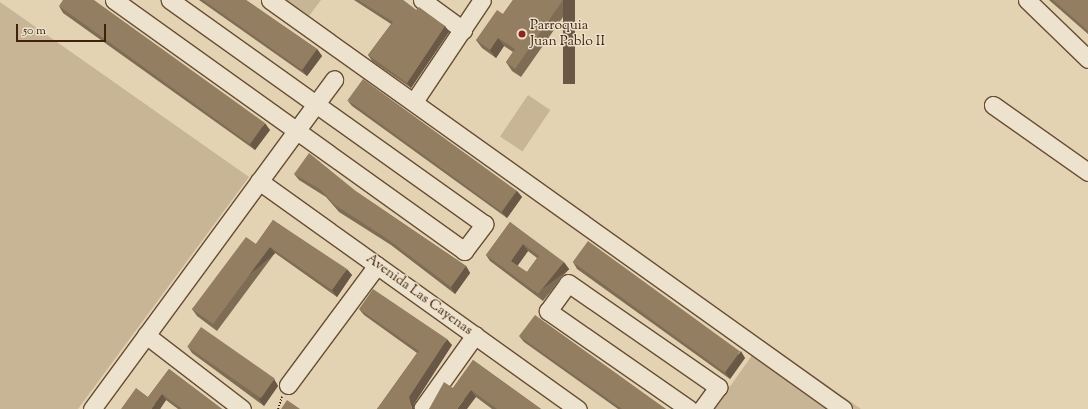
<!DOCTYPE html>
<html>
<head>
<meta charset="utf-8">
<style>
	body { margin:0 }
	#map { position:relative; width:1088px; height:409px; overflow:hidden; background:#e4d3b2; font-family:"Sorts Mill Goudy",serif }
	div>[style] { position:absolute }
	.green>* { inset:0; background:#c8b596; transform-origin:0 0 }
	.path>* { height:2px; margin-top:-1px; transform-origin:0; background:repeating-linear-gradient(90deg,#3e220b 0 1px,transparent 0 3px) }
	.roads { filter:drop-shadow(1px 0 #684e35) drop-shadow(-1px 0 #684e35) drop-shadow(0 1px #684e35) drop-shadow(0 -1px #684e35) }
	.minor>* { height:17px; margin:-8.5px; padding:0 8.5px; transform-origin:8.5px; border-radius:8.5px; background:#ede2cd }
	.wall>* { inset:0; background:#7f6c54 }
	.shaded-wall>* { inset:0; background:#685845; transform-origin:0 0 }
	.building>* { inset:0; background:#947e62; transform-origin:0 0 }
	.dots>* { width:11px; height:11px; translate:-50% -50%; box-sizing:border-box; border:2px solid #ede2cd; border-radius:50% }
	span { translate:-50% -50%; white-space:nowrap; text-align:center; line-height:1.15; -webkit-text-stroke:3px #ede2cd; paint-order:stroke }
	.poi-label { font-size:14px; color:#3e220b }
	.left { translate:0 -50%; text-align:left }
	.street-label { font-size:14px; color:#3e220b }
	.scale { position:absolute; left:16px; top:24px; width:90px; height:18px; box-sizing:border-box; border:2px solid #3e220b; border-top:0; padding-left:5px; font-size:12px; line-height:14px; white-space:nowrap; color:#3e220b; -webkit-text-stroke:3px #ede2cd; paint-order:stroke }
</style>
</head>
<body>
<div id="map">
	<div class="green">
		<i style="clip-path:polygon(286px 0,321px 0,309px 16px)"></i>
		<i style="clip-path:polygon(0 2px,249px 177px,78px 409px,0 409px)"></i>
		<i style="left:528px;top:95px;width:27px;height:50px;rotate:34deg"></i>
		<i style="clip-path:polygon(763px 340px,861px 409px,714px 409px)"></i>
	</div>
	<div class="path">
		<i style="left:278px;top:409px;width:13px;rotate:-72deg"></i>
	</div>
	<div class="roads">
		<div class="minor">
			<i style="left:114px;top:0;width:431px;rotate:35.6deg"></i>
			<i style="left:464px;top:251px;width:34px;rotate:-53deg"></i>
			<i style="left:484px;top:224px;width:386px;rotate:-144.5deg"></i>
			<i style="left:270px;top:0;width:704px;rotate:35.52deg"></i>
			<i style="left:422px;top:0;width:51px;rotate:36.2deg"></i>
			<i style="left:1027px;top:0;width:85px;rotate:44deg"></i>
			<i style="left:415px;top:100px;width:120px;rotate:-56.2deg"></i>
			<i style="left:993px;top:105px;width:116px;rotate:35.2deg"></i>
			<i style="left:259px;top:181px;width:392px;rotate:35.6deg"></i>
			<i style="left:146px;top:335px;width:121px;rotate:37.6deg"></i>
			<i style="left:288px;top:385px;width:149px;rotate:-53.4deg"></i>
			<i style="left:92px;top:409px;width:409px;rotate:-53.7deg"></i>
			<i style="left:422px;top:409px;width:91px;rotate:-54.4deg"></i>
			<i style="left:689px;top:409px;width:172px;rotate:-145.2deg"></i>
			<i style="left:548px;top:311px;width:34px;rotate:-54deg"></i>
			<i style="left:568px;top:283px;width:183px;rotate:34.7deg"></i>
			<i style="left:718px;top:387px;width:27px;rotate:126deg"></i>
		</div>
	</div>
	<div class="wall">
		<i style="clip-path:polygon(199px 0,246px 0,317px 49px,322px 56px,307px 76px)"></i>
		<i style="clip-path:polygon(354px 0,403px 0,416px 10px,445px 26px,449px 32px,411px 88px,372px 61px,368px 55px,391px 24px)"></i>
		<i style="clip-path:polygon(512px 0,575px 0,521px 77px,512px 71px,506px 62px,513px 52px,504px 46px,496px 58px,482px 48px,476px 40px,503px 14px,513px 0)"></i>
		<i style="clip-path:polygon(1049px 0,1088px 0,1088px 34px)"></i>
		<i style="clip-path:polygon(59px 6px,270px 130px,255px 150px,63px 13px)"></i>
		<i style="clip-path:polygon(347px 100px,517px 191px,522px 197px,507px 218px,352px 106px)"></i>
		<i style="clip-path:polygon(294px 174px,357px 192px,466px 266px,470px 273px,455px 294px,391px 245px,339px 212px,326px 197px,299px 180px)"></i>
		<i style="clip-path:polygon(273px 220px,352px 275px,337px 297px,275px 253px,217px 331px,197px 316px,192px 309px,256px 244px)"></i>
		<i style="clip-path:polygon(evenodd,510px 222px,569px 269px,543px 301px,490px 261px,486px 255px,510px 222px,528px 251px,537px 258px,527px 272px,517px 266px,528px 251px)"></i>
		<i style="clip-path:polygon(573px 262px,745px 358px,730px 379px,577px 269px)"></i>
		<i style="clip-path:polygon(359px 309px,452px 345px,414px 404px,377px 409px,417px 353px,364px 315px)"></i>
		<i style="clip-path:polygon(519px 336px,666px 409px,618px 409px,524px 342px)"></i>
		<i style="clip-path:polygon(188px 347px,274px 379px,278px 386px,264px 406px,192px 353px)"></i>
		<i style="clip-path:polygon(473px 360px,541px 409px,492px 409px,476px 397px,429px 409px,453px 388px)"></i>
		<i style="clip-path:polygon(169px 369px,222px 409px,178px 409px,166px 400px,160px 409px,148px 397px)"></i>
	</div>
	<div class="shaded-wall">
		<i style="left:563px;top:0;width:12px;height:84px"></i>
		<i style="clip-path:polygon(445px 26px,449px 32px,411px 88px,407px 83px)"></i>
		<i style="clip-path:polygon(498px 38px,504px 46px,496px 58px,490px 50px)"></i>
		<i style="clip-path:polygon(317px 49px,322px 56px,307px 76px,302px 70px)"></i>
		<i style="clip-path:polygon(265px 123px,270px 130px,255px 150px,250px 144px)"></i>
		<i style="clip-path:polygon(517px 191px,522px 197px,507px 218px,502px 212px)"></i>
		<i style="clip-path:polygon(523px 244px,528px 251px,516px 268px,511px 261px)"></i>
		<i style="left:270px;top:247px;width:8px;height:96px;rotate:50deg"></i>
		<i style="left:564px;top:262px;width:9px;height:41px;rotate:54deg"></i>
		<i style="clip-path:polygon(466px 266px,470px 273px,455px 294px,451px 287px)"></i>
		<i style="clip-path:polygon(347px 269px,352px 275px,337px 297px,332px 290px)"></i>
		<i style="clip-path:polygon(447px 339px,452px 345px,414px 404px,415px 409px,412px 409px,409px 397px)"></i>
		<i style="clip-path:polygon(741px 351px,745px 358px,730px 379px,725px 372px)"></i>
		<i style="clip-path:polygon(274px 379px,278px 386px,264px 406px,259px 399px)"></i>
		<i style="clip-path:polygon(471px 390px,476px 397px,467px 409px,457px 409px)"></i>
		<i style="clip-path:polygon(162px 394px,166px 400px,160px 409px,151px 409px)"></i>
	</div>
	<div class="building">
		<i style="clip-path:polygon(63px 0,94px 0,265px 123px,250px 144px,59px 6px)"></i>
		<i style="clip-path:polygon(203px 0,246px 0,317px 49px,302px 70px)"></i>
		<i style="clip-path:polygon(358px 0,403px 0,416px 10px,419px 7px,445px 26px,407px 83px,368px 55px,393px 22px)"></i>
		<i style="clip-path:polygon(513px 0,563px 0,515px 69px,506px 62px,515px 49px,498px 38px,490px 50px,476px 40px,497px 10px,503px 14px)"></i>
		<i style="clip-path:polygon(1053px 0,1088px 0,1088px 31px)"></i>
		<i style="left:363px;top:79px;width:190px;height:26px;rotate:36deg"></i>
		<i style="clip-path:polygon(309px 153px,357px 192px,466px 266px,451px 287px,386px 238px,335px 205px,321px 190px,294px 174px)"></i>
		<i style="clip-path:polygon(273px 220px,347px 269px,332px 290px,270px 247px,213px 324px,192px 309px,246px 237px,256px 244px)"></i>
		<i style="clip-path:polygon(evenodd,510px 222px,564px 262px,538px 294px,486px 255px,510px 222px,523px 244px,539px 256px,527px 272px,511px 261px,523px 244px)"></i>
		<i style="left:588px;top:241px;width:188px;height:26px;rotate:36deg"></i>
		<i style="clip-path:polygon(373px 289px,447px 339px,409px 397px,412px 409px,377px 409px,419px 351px,359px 309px)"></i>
		<i style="clip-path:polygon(535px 315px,666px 409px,622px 409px,519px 336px)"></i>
		<i style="left:201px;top:327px;width:90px;height:24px;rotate:35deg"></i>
		<i style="clip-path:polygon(473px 360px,541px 409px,497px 409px,471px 390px,457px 409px,425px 409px,429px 409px,444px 382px,453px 388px)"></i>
		<i style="clip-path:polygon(169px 369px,222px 409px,182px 409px,162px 394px,151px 409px,121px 409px,136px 388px,148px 397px)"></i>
		<i style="clip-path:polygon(287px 400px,300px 409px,281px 409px)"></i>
	</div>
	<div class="dots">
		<i style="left:522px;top:34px;background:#8f2418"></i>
	</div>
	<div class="poi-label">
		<span class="left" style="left:530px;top:34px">Parroquia<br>Juan Pablo II</span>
	</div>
	<div class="street-label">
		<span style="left:419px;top:295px;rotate:36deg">Avenida Las Cayenas</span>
	</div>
	<div class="scale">50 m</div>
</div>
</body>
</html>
